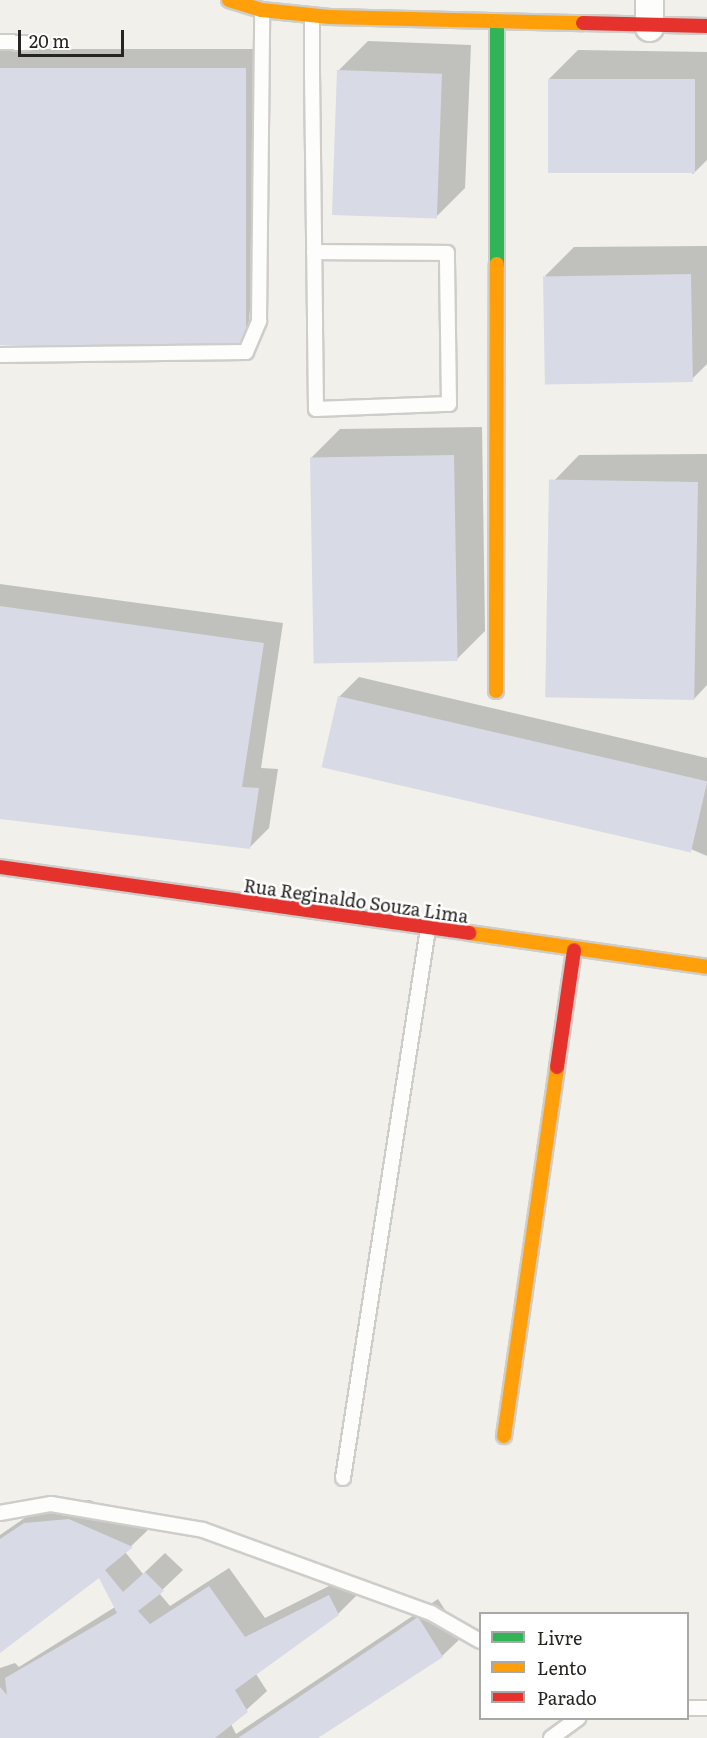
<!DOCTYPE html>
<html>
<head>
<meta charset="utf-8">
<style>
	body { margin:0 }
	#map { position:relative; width:707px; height:1738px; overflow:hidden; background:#f1f0eb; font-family:Literata,serif }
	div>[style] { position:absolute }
	.shadow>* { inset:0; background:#0003 }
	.building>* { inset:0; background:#d8dae6; transform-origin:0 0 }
	.roads { filter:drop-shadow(2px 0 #cfcdca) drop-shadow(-2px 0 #cfcdca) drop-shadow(0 2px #cfcdca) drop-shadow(0 -2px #cfcdca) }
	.lane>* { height:14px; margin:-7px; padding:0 7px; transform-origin:7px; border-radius:7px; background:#fdfdfc }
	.street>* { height:27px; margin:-13.5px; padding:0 13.5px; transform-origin:13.5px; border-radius:13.5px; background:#fdfdfc }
	.fast>* { height:14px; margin:-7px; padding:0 7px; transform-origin:7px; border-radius:7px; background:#30b455 }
	.slow>* { height:14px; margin:-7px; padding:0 7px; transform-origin:7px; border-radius:7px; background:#ff9f0a }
	.jam>* { height:14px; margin:-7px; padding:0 7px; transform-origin:7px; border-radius:7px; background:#e5322d }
	span { translate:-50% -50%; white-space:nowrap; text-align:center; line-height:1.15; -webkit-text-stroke:5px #fff; paint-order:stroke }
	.street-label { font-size:18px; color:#262522 }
	.legend { position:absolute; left:479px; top:1612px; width:210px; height:108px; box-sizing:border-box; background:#fff; border:2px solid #a8a8a7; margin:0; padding:8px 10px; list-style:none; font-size:18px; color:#262522 }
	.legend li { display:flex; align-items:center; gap:12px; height:30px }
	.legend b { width:30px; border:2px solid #a8a8a7 }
	.scale { position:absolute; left:18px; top:30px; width:106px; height:27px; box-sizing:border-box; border:3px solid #262522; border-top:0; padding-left:8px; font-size:18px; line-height:21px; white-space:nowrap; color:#262522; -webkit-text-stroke:4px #fff; paint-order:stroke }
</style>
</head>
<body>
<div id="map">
	<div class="shadow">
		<i style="clip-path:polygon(368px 41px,471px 45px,465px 188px,436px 217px,339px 70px)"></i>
		<i style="clip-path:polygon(0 49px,265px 49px,249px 325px,230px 344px,0 344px)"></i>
		<i style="clip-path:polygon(578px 50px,707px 52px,707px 160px,693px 174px,549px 79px)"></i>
		<i style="clip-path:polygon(707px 246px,707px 364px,691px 380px,545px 276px,574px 247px)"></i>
		<i style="clip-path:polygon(482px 427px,485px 631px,456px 660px,311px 458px,340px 429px)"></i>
		<i style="clip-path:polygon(707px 454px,707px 685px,694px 699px,551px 484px,579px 455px)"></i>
		<i style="clip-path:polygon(0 584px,283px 623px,261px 768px,278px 769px,269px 828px,250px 847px,0 818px)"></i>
		<i style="clip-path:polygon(359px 677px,707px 758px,707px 856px,339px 697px)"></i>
		<i style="clip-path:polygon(90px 1500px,151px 1527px,125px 1552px,143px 1574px,165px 1553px,183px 1570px,159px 1593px,170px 1606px,229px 1568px,265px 1618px,349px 1576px,358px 1594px,338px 1614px,256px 1674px,267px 1691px,231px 1724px,236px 1734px,438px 1599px,462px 1637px,442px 1656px,315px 1738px,0 1738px,0 1668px,15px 1663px,19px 1667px,115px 1607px,99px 1576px,0 1652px,0 1535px,45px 1504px)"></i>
	</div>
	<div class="building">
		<i style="left:0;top:68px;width:246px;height:277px"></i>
		<i style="left:337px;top:70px;width:105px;height:145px;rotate:2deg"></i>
		<i style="left:548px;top:79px;width:147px;height:94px"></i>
		<i style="left:691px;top:274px;width:108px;height:148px;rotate:89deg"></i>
		<i style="left:454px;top:455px;width:206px;height:144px;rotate:89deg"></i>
		<i style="left:698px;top:482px;width:218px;height:149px;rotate:91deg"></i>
		<i style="clip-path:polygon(0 606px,264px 643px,242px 787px,259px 788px,250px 849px,0 819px)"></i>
		<i style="left:338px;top:696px;width:379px;height:73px;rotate:13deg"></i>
		<i style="clip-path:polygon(69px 1519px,133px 1547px,105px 1570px,123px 1592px,145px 1572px,164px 1591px,138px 1611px,150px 1624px,209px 1586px,245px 1637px,329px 1595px,339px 1615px,235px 1690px,248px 1712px,215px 1738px,0 1738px,0 1687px,7px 1695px,5px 1678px,117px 1613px,99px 1578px,0 1653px,0 1539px,24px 1523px)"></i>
		<i style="clip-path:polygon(418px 1617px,443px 1657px,318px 1738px,238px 1738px)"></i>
	</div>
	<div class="roads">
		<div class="lane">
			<i style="left:312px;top:16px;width:56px;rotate:90deg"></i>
			<i style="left:312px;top:72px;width:255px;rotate:89.3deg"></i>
			<i style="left:315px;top:327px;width:82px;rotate:89.3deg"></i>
			<i style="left:316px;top:409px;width:133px;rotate:-2.2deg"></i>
			<i style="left:449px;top:404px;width:151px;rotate:-90.8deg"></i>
			<i style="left:447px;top:253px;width:133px;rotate:-179.6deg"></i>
			<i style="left:0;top:42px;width:25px;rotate:2deg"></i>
			<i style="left:0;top:355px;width:246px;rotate:-0.7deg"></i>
			<i style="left:246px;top:352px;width:34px;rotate:-67deg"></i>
			<i style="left:259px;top:321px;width:311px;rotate:-89.4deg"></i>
			<i style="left:343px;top:1478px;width:556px;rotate:-81.2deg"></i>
			<i style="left:0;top:1513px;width:52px;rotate:-10deg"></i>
			<i style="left:51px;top:1504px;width:154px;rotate:9.7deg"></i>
			<i style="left:203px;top:1530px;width:243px;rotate:20deg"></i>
			<i style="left:431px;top:1613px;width:56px;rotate:29.7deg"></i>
			<i style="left:688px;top:1708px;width:19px"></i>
			<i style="left:551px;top:1738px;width:34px;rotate:-36deg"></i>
		</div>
		<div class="street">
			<i style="left:649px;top:27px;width:27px;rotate:-90deg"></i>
		</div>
		<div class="fast">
			<i style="left:497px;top:264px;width:241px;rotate:-90deg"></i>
		</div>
		<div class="slow">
			<i style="left:229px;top:0;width:34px;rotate:17deg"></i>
			<i style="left:262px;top:10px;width:68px;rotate:5.9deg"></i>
			<i style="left:330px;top:17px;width:253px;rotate:1.4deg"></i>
			<i style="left:496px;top:691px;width:427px;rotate:-89.9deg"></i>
			<i style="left:469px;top:933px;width:240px;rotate:8.1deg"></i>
			<i style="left:504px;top:1436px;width:373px;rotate:-81.8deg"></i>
		</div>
		<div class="jam">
			<i style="left:583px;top:23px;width:124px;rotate:1.4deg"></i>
			<i style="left:0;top:867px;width:474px;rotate:8deg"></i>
			<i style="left:557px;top:1067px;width:118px;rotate:-81.7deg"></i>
		</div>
	</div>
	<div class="street-label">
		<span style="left:356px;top:901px;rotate:8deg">Rua Reginaldo Souza Lima</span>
	</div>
	<ul class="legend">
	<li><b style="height:8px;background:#30b455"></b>Livre</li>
	<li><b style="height:8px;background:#ff9f0a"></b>Lento</li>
	<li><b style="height:8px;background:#e5322d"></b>Parado</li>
	</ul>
	<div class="scale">20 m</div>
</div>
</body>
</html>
